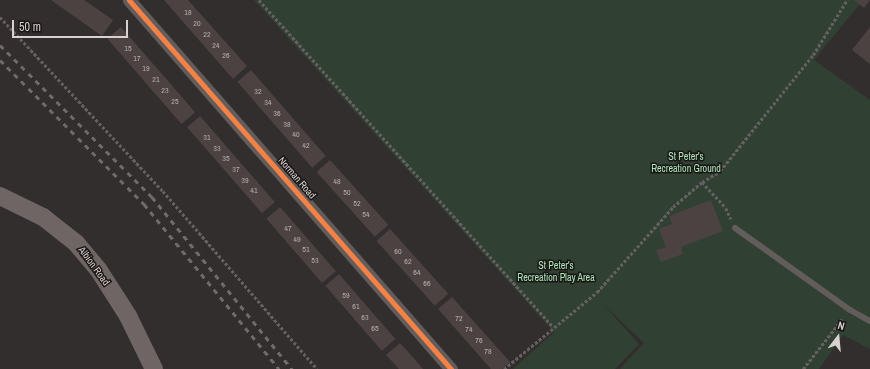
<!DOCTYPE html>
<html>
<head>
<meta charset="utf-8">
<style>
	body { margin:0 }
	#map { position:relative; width:870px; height:369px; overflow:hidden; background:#332e2e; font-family:"Archivo Narrow",sans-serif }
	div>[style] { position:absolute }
	.green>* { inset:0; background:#304033 }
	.building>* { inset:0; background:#4c4242; transform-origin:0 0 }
	.path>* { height:2.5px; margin-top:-1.25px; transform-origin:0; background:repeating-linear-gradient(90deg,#666160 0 3px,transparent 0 5px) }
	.lane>* { height:6px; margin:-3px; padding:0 3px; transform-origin:3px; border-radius:3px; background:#625c5b }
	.street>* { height:13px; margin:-6.5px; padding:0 6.5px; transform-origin:6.5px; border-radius:6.5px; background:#625c5b }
	.secondary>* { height:18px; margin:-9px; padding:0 9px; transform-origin:9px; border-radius:9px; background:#6e6564 }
	.rail>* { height:3px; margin-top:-1.5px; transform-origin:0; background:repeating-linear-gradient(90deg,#706b6a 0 5px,transparent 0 10px) }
	.cycleway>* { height:5px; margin:-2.5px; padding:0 2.5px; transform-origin:2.5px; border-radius:2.5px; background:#f48246 }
	span { translate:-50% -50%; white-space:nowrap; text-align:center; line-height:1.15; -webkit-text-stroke:3px #1a1615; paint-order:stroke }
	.number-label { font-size:8px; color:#b5adac }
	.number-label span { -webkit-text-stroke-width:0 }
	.park-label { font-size:10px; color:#ace7ba }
	.street-label { font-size:10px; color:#d8d1d0 }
	.north { position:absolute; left:818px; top:317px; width:40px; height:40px; -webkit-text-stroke:3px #1a1615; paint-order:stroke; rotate:16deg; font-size:11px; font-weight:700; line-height:16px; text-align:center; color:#d8d1d0 }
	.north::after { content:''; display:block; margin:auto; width:14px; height:18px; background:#d8d1d0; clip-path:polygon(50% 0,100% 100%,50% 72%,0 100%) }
	.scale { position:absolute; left:12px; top:20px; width:116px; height:18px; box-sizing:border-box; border:2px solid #d8d1d0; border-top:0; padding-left:5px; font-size:12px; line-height:14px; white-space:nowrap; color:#d8d1d0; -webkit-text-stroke:3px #1a1615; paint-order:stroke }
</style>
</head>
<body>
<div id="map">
	<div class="green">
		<i style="clip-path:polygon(254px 0,863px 0,814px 60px,870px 100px,870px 349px,843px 335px,819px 369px,620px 369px,644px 343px,602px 303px,639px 344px,615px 369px,513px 369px,554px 332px)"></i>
	</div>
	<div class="building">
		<i style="clip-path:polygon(51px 0,84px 0,113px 20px,102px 36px)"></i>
		<i style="clip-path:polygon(164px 0,188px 0,247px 66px,233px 79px)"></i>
		<i style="clip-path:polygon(854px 0,870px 0,864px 8px)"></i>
		<i style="left:121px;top:27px;width:113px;height:18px;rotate:49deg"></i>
		<i style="clip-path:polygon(870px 27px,870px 64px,852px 50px)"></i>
		<i style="left:251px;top:70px;width:114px;height:18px;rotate:49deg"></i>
		<i style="left:200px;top:116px;width:114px;height:17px;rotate:49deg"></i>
		<i style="left:330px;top:160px;width:87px;height:18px;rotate:48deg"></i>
		<i style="clip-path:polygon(711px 200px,723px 231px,681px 247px,683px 254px,661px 262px,656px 250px,666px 247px,659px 229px,672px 224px,669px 216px)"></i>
		<i style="left:280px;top:207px;width:85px;height:18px;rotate:49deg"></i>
		<i style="left:390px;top:229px;width:87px;height:18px;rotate:48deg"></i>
		<i style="left:339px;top:274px;width:86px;height:18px;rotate:49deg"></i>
		<i style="clip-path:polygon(452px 297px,510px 362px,502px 369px,491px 369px,438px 309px)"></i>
		<i style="clip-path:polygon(400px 343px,410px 354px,423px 369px,399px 369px,386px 355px)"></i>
	</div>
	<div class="path">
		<i style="left:259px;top:0;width:440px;rotate:48deg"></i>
		<i style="left:0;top:17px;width:238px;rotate:46.9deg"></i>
		<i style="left:163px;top:191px;width:235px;rotate:49.1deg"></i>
		<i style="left:702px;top:182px;width:35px;rotate:47deg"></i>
		<i style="left:726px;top:208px;width:12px;rotate:66deg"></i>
		<i style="left:504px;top:369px;width:121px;rotate:-39.6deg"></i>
		<i style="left:597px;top:292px;width:114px;rotate:-48.2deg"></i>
		<i style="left:673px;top:207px;width:38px;rotate:-41deg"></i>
		<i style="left:702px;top:182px;width:21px;rotate:-31deg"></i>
		<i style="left:720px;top:171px;width:149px;rotate:-51.3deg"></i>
		<i style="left:813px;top:55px;width:65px;rotate:-58.3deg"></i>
		<i style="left:803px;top:369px;width:65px;rotate:-51.9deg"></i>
	</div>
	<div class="lane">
		<i style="left:735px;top:228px;width:141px;rotate:35.5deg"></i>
		<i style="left:850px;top:310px;width:23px;rotate:29deg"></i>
	</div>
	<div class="street">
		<i style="left:129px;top:0;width:490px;rotate:48.9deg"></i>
	</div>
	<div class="secondary">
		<i style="left:0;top:196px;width:48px;rotate:26deg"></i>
		<i style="left:43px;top:217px;width:42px;rotate:38.2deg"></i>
		<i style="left:76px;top:243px;width:34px;rotate:50deg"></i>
		<i style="left:98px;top:269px;width:56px;rotate:57.4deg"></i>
		<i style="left:128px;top:316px;width:59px;rotate:63.9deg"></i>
	</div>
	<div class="rail">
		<i style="left:0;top:45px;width:215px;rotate:45deg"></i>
		<i style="left:152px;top:197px;width:222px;rotate:50.9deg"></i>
		<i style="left:0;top:60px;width:204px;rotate:45deg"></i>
		<i style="left:144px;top:204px;width:213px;rotate:50.7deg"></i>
	</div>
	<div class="cycleway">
		<i style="left:129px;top:0;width:490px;rotate:48.9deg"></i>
	</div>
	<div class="number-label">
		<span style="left:188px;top:13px">18</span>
		<span style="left:197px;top:24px">20</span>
		<span style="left:207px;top:35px">22</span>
		<span style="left:216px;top:46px">24</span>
		<span style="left:128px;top:49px">15</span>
		<span style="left:226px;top:56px">26</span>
		<span style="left:137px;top:59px">17</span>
		<span style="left:146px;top:69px">19</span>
		<span style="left:156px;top:80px">21</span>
		<span style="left:165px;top:91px">23</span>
		<span style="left:258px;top:92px">32</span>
		<span style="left:175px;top:102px">25</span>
		<span style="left:268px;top:103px">34</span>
		<span style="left:277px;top:114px">36</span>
		<span style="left:287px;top:125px">38</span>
		<span style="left:296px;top:135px">40</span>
		<span style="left:207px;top:138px">31</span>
		<span style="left:306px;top:146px">42</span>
		<span style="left:217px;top:149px">33</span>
		<span style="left:226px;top:159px">35</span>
		<span style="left:236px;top:170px">37</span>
		<span style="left:245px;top:181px">39</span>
		<span style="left:337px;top:182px">48</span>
		<span style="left:254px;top:191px">41</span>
		<span style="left:347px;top:193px">50</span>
		<span style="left:357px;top:204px">52</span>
		<span style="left:366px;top:215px">54</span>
		<span style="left:288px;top:229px">47</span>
		<span style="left:297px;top:240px">49</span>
		<span style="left:306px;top:250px">51</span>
		<span style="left:398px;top:252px">60</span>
		<span style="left:315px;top:261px">53</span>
		<span style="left:408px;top:262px">62</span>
		<span style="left:417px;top:273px">64</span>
		<span style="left:427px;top:284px">66</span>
		<span style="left:346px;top:296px">59</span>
		<span style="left:356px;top:307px">61</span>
		<span style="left:365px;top:318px">63</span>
		<span style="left:459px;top:319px">72</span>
		<span style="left:375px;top:329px">65</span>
		<span style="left:469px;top:330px">74</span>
		<span style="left:479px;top:341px">76</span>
		<span style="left:488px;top:352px">78</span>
	</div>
	<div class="park-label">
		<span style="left:686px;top:162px">St Peter's<br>Recreation Ground</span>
		<span style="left:556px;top:271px">St Peter's<br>Recreation Play Area</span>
	</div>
	<div class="street-label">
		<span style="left:297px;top:178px;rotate:49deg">Norman Road</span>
		<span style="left:94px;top:266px;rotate:54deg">Albion Road</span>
	</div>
	<div class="north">N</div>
	<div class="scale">50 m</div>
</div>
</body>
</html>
